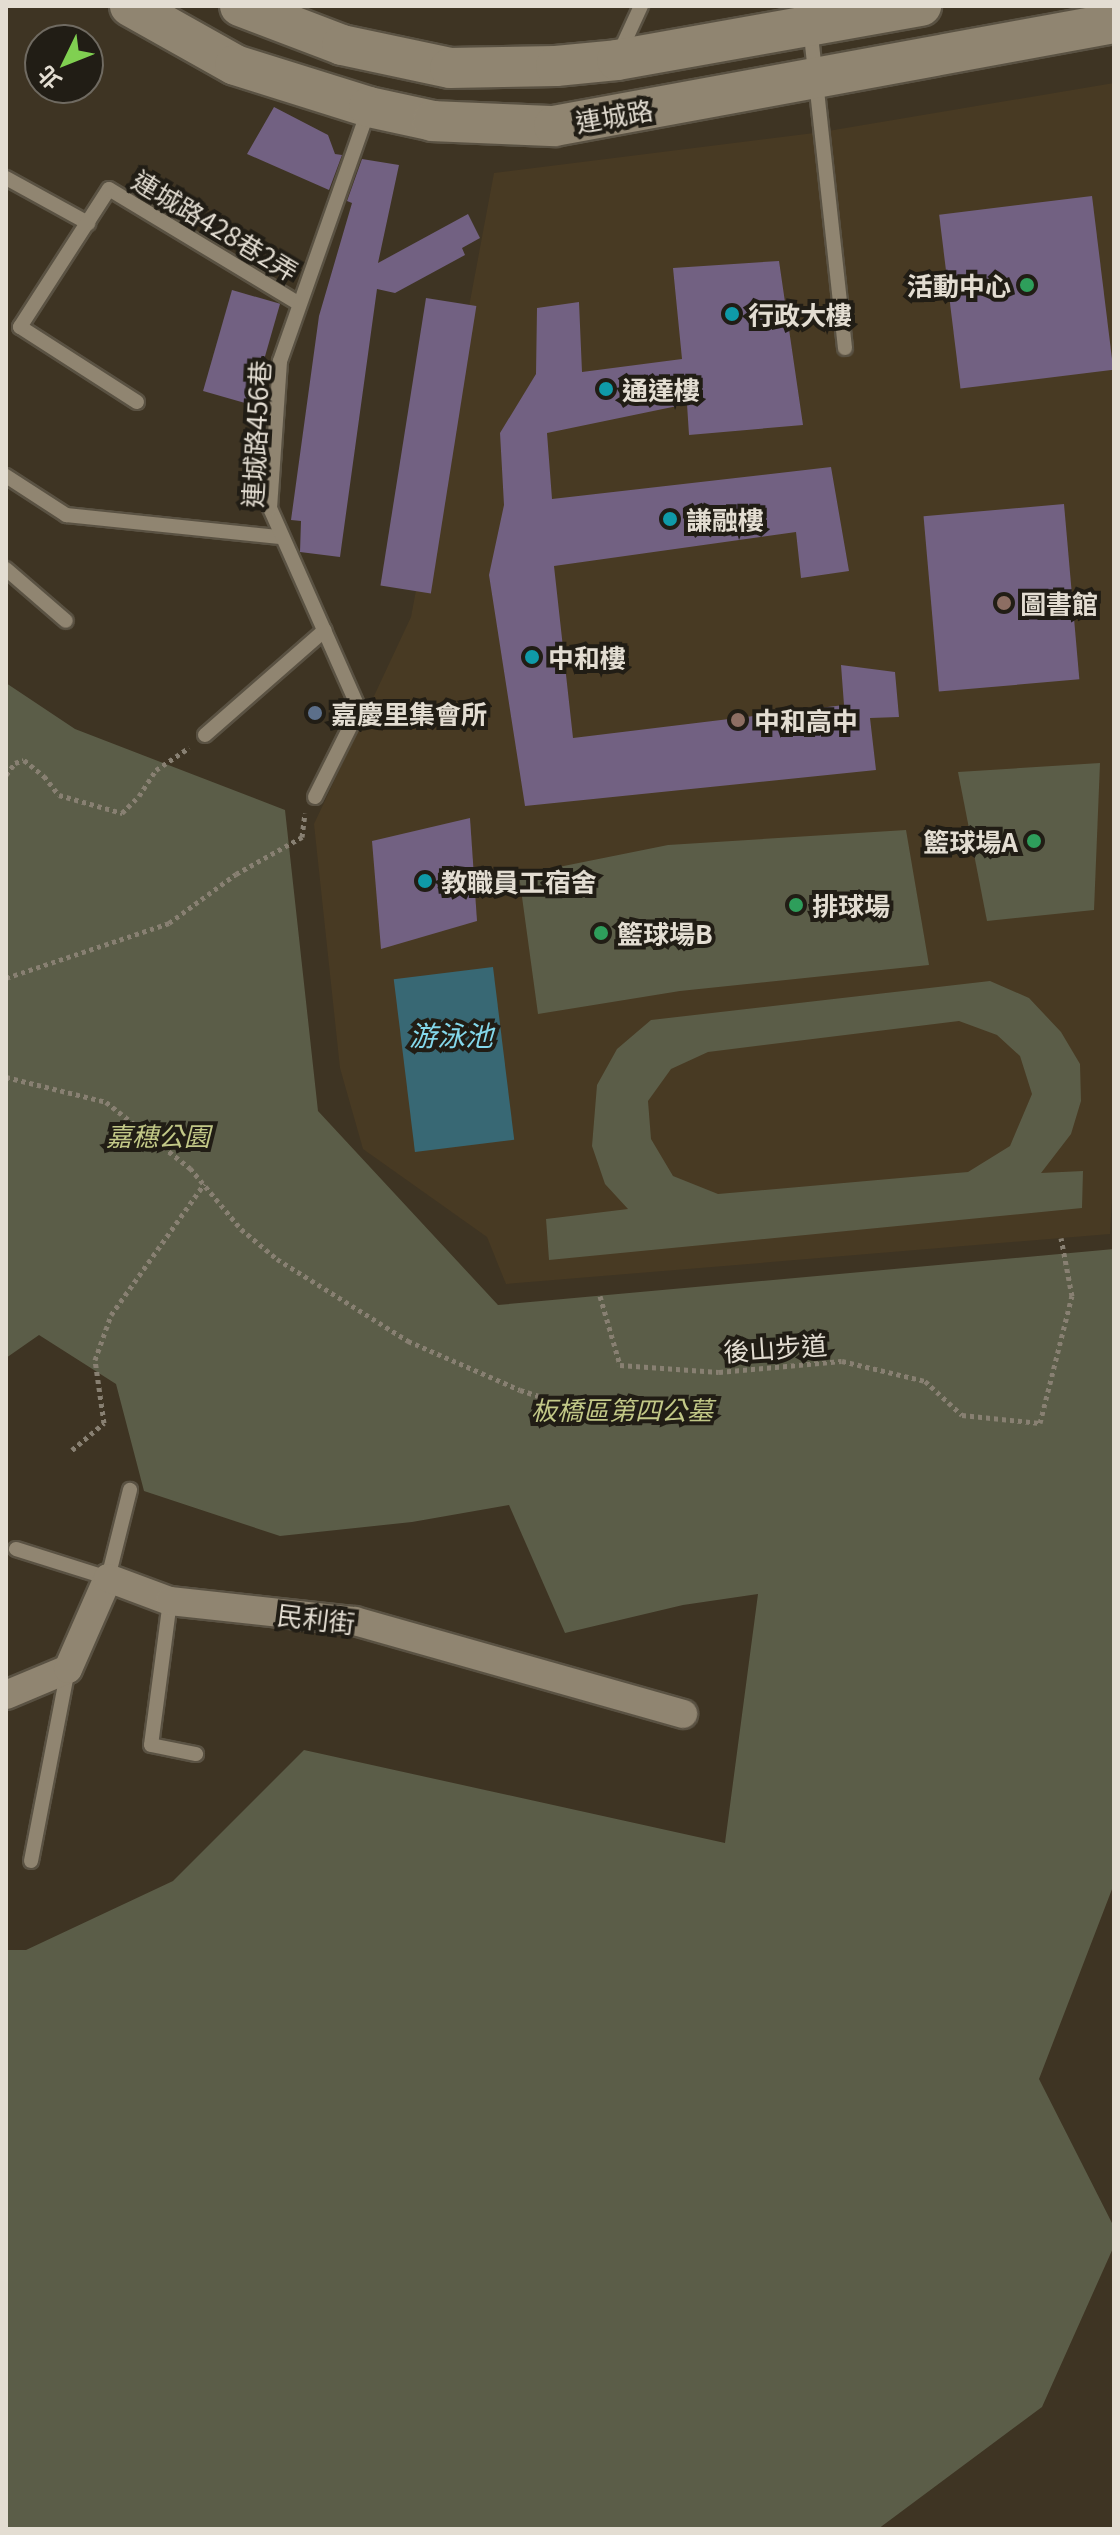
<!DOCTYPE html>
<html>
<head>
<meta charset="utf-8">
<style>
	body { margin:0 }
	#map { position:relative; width:1120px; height:2535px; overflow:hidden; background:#3e3423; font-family:Georgia,"Noto Sans TC",serif }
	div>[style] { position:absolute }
	.built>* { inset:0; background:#483a23 }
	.green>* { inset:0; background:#5b5d48 }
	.water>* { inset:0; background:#386874; transform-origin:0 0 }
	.building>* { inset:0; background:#726182; transform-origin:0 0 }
	.path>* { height:5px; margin-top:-2.5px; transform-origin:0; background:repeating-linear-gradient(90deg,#888072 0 4px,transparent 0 8px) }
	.roads { filter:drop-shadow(2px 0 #5a5243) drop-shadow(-2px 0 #5a5243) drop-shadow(0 2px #5a5243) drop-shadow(0 -2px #5a5243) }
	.lane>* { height:14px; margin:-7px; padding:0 7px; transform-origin:7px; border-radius:7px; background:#908571 }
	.street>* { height:28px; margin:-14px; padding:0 14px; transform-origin:14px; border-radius:14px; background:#908571 }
	.secondary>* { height:40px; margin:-20px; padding:0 20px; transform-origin:20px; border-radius:20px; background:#908571 }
	.dots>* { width:22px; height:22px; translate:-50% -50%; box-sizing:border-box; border:4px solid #211d15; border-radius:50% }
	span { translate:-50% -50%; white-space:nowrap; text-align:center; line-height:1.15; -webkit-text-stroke:8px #211d15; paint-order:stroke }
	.street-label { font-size:26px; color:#e3ddd2 }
	.poi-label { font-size:26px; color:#e3ddd2; font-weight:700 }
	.right { translate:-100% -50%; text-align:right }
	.left { translate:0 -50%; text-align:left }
	.park-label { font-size:26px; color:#c2c887; font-style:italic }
	.water-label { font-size:28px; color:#84d8eb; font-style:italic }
	.frame { position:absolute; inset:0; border:8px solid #e3ddd2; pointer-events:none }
	.north { position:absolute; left:24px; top:24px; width:80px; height:80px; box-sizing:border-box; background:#211d15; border:2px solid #6f6a61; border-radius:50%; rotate:227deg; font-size:22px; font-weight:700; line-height:32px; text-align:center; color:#e3ddd2 }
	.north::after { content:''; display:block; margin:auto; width:28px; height:36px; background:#80d051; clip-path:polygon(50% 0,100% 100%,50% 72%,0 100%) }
</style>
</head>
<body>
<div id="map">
	<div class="built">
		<i style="clip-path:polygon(1114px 83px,1114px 1162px,1110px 1234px,506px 1284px,487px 1237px,363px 1149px,340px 1068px,314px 824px,411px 617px,494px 173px,822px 132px)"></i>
	</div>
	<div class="green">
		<i style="clip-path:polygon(6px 683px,75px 729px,285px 810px,318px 1111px,498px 1305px,1114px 1249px,1114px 1884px,1039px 2079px,1114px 2227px,1114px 2246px,1042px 2407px,878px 2529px,6px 2529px,6px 1950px,26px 1950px,173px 1881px,304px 1750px,725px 1843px,758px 1594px,683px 1605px,565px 1633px,509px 1505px,412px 1522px,280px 1536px,144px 1491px,116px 1384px,39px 1335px,6px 1358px)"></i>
		<i style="clip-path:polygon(1100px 763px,1094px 910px,987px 921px,958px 772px)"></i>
		<i style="clip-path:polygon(906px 830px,929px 965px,680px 991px,538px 1014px,519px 875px,668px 845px)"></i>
		<i style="clip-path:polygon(evenodd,990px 981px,1029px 998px,1061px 1032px,1080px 1064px,1081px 1101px,1071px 1134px,1041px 1173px,1083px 1171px,1082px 1208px,549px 1260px,546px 1219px,628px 1209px,605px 1184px,592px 1146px,597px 1085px,617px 1049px,651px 1020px,990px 981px,959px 1021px,997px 1035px,1020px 1056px,1032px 1094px,1010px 1146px,968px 1172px,718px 1194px,673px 1176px,651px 1139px,648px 1101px,671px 1069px,708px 1052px,959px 1021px)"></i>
	</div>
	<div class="water">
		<i style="left:493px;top:967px;width:174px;height:100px;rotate:83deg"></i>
	</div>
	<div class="building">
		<i style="clip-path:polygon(274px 107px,328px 135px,335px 154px,342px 155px,329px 190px,247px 154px)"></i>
		<i style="clip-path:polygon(362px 159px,399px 165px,378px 263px,468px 214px,480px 238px,462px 248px,465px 255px,395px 293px,377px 289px,340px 557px,300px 552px,301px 521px,291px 520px,319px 316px,352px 203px,347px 201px)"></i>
		<i style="left:1092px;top:196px;width:175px;height:154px;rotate:83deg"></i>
		<i style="clip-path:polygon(779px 261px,803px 425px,689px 435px,687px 404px,547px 433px,552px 499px,831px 467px,849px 571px,801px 578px,796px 532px,554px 566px,573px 738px,844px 705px,841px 665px,895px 672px,899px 717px,870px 718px,876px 770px,525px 806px,489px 575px,504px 505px,500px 433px,536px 374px,537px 308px,579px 302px,582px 372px,682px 359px,673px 268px)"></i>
		<i style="left:232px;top:290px;width:50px;height:105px;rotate:16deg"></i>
		<i style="left:426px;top:298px;width:51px;height:291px;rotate:9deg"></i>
		<i style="left:1064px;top:504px;width:176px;height:141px;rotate:85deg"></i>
		<i style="clip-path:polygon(470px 818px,477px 921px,381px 949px,372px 841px)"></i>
	</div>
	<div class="path">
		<i style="left:6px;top:775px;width:15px;rotate:-53deg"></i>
		<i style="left:15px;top:763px;width:9px;rotate:-18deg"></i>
		<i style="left:24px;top:760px;width:26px;rotate:39deg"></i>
		<i style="left:44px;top:776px;width:24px;rotate:52deg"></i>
		<i style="left:59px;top:795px;width:66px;rotate:15.9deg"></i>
		<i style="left:122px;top:813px;width:24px;rotate:-45deg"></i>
		<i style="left:139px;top:796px;width:31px;rotate:-57deg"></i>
		<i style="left:156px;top:770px;width:40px;rotate:-34deg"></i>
		<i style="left:6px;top:978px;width:172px;rotate:-18.6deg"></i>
		<i style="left:169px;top:923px;width:83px;rotate:-36.2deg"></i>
		<i style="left:236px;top:874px;width:76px;rotate:-29.3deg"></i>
		<i style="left:302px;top:837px;width:24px;rotate:-83deg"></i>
		<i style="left:6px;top:1077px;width:103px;rotate:14deg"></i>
		<i style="left:106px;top:1102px;width:107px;rotate:38.2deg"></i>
		<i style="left:190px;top:1168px;width:80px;rotate:50.1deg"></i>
		<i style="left:241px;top:1229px;width:47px;rotate:39.8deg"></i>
		<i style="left:277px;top:1259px;width:155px;rotate:32deg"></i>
		<i style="left:408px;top:1341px;width:122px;rotate:23.6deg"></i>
		<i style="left:520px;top:1390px;width:85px;rotate:17.8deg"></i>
		<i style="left:600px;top:1296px;width:72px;rotate:73.8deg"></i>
		<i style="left:620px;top:1365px;width:99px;rotate:4deg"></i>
		<i style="left:719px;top:1372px;width:123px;rotate:-5.1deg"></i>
		<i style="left:842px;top:1361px;width:85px;rotate:13.5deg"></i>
		<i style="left:925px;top:1381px;width:50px;rotate:42.6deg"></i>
		<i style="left:962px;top:1415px;width:78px;rotate:5.9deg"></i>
		<i style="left:1040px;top:1423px;width:131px;rotate:-75.9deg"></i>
		<i style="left:1072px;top:1296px;width:59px;rotate:-100.7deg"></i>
		<i style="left:72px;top:1450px;width:42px;rotate:-40.2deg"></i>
		<i style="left:104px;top:1423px;width:64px;rotate:-98.1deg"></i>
		<i style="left:95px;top:1360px;width:48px;rotate:-70.4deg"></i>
		<i style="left:111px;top:1315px;width:161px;rotate:-54.6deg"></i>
	</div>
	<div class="roads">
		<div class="lane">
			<i style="left:810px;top:26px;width:324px;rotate:83.8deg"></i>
			<i style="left:618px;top:56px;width:55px;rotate:-65.3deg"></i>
			<i style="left:6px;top:178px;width:94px;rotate:28.8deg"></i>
			<i style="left:137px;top:402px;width:139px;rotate:-147.3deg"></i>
			<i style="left:20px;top:327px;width:164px;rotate:-57.2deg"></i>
			<i style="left:109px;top:189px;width:221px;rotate:31.1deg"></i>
			<i style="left:6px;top:476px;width:72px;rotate:33deg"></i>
			<i style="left:66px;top:515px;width:215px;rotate:5.9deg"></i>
			<i style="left:6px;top:569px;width:79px;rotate:40.9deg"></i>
			<i style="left:205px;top:735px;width:159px;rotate:-41.2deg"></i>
			<i style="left:315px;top:797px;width:98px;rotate:-63.4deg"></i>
			<i style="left:359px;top:709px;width:220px;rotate:-113.9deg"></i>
			<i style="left:270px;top:508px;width:147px;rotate:-86.1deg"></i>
			<i style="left:280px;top:361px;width:268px;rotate:-70.6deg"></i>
			<i style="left:16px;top:1549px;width:96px;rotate:17.5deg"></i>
			<i style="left:108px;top:1578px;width:91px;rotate:-76deg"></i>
			<i style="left:170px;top:1601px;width:145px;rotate:97.5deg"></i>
			<i style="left:151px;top:1745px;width:46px;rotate:11.3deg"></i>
			<i style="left:31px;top:1861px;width:196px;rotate:-79.1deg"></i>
		</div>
		<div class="street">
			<i style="left:6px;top:1695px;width:67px;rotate:-22.8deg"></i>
			<i style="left:68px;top:1669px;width:99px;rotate:-66.3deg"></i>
			<i style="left:108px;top:1578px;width:66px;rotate:20.4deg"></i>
			<i style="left:170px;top:1601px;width:186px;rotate:6.2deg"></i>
			<i style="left:355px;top:1621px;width:341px;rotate:15.8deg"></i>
		</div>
		<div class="secondary">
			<i style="left:130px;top:6px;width:120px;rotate:29.3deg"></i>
			<i style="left:235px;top:65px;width:140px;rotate:17.4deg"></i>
			<i style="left:369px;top:107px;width:66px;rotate:12.3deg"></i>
			<i style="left:433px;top:121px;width:121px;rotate:2.4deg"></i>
			<i style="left:554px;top:126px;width:569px;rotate:-10.42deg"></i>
			<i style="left:240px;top:6px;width:109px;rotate:20.9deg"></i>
			<i style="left:342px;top:45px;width:110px;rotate:12deg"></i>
			<i style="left:450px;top:68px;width:106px;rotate:-1.1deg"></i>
			<i style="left:556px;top:66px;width:61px;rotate:-5.6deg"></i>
			<i style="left:617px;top:60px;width:309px;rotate:-10.1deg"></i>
		</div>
	</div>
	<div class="dots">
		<i style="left:1027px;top:285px;background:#2e9e5b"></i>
		<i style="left:732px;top:314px;background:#0f9aa8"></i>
		<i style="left:606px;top:389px;background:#0f9aa8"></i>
		<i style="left:670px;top:519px;background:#0f9aa8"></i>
		<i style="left:1004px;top:603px;background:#8d6e63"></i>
		<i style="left:532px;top:657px;background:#0f9aa8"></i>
		<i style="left:315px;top:713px;background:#5c6f8a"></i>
		<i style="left:738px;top:720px;background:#8d6e63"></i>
		<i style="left:1034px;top:841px;background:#2e9e5b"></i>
		<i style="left:425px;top:881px;background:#0f9aa8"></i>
		<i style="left:796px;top:905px;background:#2e9e5b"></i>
		<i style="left:601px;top:933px;background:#2e9e5b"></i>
	</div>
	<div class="street-label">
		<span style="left:614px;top:115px;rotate:-10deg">連城路</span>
		<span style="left:216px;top:225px;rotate:31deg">連城路428巷2弄</span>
		<span style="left:255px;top:434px;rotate:-87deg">連城路456巷</span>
		<span style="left:775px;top:1347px;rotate:-4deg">後山步道</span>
		<span style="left:316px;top:1618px;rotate:7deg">民利街</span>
	</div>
	<div class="poi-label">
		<span class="right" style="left:1011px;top:285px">活動中心</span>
		<span class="left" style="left:748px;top:314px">行政大樓</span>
		<span class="left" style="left:622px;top:389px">通達樓</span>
		<span class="left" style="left:686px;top:519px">謙融樓</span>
		<span class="left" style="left:1020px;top:603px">圖書館</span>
		<span class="left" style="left:548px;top:657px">中和樓</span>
		<span class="left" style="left:331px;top:713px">嘉慶里集會所</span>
		<span class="left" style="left:754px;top:720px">中和高中</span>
		<span class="right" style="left:1018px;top:841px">籃球場A</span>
		<span class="left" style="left:441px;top:881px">教職員工宿舍</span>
		<span class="left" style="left:812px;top:905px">排球場</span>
		<span class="left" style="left:617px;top:933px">籃球場B</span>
	</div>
	<div class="park-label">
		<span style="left:158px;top:1135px">嘉穗公園</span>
		<span style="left:622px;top:1409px">板橋區第四公墓</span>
	</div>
	<div class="water-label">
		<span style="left:451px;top:1034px">游泳池</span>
	</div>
	<div class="frame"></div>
	<div class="north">北</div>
</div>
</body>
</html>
